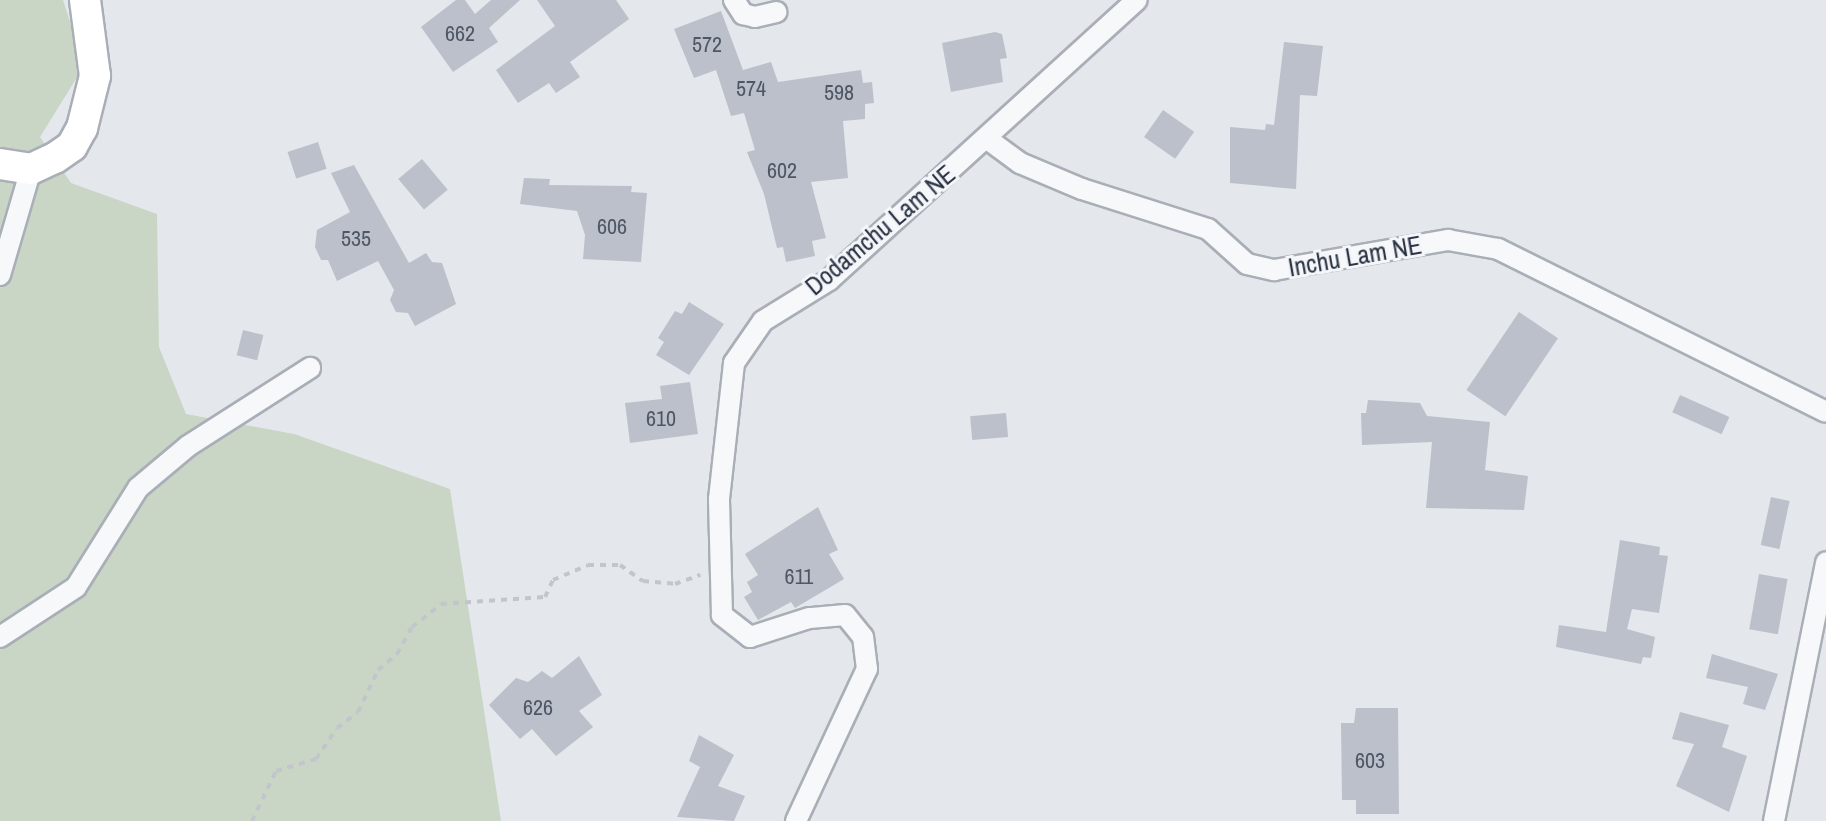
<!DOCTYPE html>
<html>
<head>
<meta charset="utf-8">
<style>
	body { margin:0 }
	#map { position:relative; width:1826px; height:821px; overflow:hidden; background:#e4e7ec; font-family:"Archivo Narrow",sans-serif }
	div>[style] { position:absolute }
	.green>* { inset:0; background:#c9d6c5 }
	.building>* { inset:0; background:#bbc0ca; transform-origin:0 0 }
	.path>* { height:4px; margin-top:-2px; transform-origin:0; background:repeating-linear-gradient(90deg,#c2c5cb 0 6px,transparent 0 12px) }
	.roads { filter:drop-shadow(2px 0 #a9aeb7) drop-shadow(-2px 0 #a9aeb7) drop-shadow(0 2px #a9aeb7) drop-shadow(0 -2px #a9aeb7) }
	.minor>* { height:20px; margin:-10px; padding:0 10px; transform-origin:10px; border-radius:10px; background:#f7f8fa }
	.secondary>* { height:30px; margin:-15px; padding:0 15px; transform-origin:15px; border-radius:15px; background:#fff }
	span { translate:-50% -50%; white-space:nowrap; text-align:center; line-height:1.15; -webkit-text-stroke:6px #f4f6f9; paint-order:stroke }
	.number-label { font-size:22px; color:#4f5766 }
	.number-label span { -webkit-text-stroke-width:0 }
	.street-label { font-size:26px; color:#2b3445 }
</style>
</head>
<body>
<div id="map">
	<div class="green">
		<i style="clip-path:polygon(0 0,63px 0,84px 66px,40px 137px,71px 183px,157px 214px,159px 347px,186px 414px,294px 434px,450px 489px,501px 821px,0 821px)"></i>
	</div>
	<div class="building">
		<i style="clip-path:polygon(456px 0,465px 0,475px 14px,491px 0,520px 0,489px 28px,498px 42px,453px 72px,421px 27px)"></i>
		<i style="clip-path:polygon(537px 0,616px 0,629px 19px,570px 62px,580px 77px,556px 93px,549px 83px,518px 103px,496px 70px,555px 26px)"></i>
		<i style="clip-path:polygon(721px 11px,743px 70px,771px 62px,778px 82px,861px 70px,863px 83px,872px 82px,874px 103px,865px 104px,865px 119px,843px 121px,848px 178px,811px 182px,826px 238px,812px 241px,815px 256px,786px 262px,783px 247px,777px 248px,764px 194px,747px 152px,755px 150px,744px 113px,731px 116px,716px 70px,694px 78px,674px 29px)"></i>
		<i style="clip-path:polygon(995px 32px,1002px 34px,1007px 58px,1000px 59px,1003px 82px,951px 92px,942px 43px)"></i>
		<i style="clip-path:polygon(1284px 42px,1323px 46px,1317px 96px,1300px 95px,1296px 189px,1230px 183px,1230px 127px,1265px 130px,1266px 124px,1274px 125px)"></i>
		<i style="left:1163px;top:110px;width:38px;height:33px;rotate:35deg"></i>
		<i style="left:318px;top:142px;width:28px;height:32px;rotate:72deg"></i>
		<i style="left:422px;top:159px;width:40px;height:31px;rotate:50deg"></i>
		<i style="clip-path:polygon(354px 165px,409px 263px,426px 253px,432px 262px,442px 263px,456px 304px,415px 326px,408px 313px,396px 312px,390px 300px,394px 290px,378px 261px,337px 281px,328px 260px,321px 260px,315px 247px,317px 230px,350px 212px,331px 173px)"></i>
		<i style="clip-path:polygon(524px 178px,550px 179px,549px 185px,632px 186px,631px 192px,647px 193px,641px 262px,583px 259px,585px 235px,577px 211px,520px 204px)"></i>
		<i style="clip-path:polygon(689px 302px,724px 324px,689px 375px,656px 355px,664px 342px,658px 338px,675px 311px,682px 314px)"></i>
		<i style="left:1519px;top:312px;width:47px;height:94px;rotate:34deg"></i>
		<i style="left:243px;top:330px;width:21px;height:26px;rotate:14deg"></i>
		<i style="clip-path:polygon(690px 382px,698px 434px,630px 443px,625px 403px,662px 399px,660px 386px)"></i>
		<i style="left:1680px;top:395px;width:54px;height:19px;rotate:24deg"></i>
		<i style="clip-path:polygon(1368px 400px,1420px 403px,1427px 416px,1490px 422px,1485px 470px,1528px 476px,1524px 510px,1426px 508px,1432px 442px,1362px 445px,1361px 413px,1366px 413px)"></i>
		<i style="left:1006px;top:413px;width:24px;height:36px;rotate:85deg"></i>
		<i style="left:1771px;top:497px;width:19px;height:49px;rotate:12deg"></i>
		<i style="clip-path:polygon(818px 507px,838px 550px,829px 554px,844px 579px,795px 608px,791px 602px,758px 620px,744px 597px,752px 592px,747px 582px,758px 575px,745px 554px)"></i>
		<i style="clip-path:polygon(1620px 540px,1660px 547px,1659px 555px,1668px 556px,1659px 613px,1632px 609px,1627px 629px,1655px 637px,1651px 658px,1643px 657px,1641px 664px,1556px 647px,1559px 625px,1606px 632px)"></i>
		<i style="left:1759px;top:574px;width:29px;height:56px;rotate:10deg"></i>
		<i style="clip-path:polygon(1712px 654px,1778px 674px,1765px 710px,1743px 704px,1748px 687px,1706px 678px)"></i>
		<i style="clip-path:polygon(579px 656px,602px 695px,579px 711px,593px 727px,556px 756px,532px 729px,520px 739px,489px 705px,516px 678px,528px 682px,542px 671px,552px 678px)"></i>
		<i style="clip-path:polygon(1356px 708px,1398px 708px,1399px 814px,1356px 814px,1356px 800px,1342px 800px,1341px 723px,1354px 723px)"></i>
		<i style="clip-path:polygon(1680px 712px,1729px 725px,1722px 747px,1747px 756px,1729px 812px,1676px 786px,1694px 744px,1672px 739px)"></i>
		<i style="clip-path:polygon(699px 735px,734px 755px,718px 786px,745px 796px,734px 821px,677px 817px,700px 767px,689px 761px)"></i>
	</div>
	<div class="path">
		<i style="left:252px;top:821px;width:55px;rotate:-64.4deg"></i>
		<i style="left:276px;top:771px;width:42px;rotate:-16.7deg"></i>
		<i style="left:316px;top:759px;width:37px;rotate:-56deg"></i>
		<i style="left:337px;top:728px;width:26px;rotate:-37deg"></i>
		<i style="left:358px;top:712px;width:47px;rotate:-64.5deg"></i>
		<i style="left:378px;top:670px;width:25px;rotate:-40deg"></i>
		<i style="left:397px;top:654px;width:31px;rotate:-61deg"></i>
		<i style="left:412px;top:627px;width:37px;rotate:-38deg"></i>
		<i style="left:441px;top:604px;width:104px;rotate:-3.9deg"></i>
		<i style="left:545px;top:597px;width:19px;rotate:-65deg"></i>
		<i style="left:553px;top:580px;width:38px;rotate:-23deg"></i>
		<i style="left:588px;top:565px;width:32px"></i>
		<i style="left:620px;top:565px;width:28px;rotate:35deg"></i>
		<i style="left:643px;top:581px;width:32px;rotate:5deg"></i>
		<i style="left:675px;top:584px;width:27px;rotate:-20deg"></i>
	</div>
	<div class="roads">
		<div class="minor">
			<i style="left:734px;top:0;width:17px;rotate:57deg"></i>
			<i style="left:743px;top:14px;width:12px;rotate:14deg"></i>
			<i style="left:755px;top:17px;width:22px;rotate:-13deg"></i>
			<i style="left:986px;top:138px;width:42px;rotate:36.3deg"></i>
			<i style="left:1020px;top:163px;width:67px;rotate:22.8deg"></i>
			<i style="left:1082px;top:189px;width:132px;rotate:17.6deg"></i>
			<i style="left:1208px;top:229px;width:52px;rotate:41.9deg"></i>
			<i style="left:1247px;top:264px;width:28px;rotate:13deg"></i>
			<i style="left:1274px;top:270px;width:177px;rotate:-9.8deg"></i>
			<i style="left:1448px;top:240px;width:51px;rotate:10.2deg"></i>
			<i style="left:1498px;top:249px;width:366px;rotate:26.4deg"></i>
			<i style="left:0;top:275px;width:110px;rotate:-73.7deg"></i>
			<i style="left:0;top:637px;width:91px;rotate:-33.3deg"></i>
			<i style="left:76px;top:587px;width:117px;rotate:-57.9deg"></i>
			<i style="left:138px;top:488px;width:65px;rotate:-40deg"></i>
			<i style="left:188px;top:446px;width:145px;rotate:-32.6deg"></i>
			<i style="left:796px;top:821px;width:168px;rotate:-65deg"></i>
			<i style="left:867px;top:669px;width:32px;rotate:-97deg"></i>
			<i style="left:863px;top:637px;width:28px;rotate:-129deg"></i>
			<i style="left:845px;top:615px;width:36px;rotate:175deg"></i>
			<i style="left:809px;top:618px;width:62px;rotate:162.1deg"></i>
			<i style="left:750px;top:637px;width:36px;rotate:-142deg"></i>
			<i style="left:722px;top:615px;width:116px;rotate:-91.5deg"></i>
			<i style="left:719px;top:499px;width:137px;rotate:-83.7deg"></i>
			<i style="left:734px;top:363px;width:51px;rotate:-55.4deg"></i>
			<i style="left:763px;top:321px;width:78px;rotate:-31.8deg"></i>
			<i style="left:829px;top:280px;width:416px;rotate:-42.3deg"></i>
			<i style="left:1774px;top:821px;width:264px;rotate:-78.6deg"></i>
		</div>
		<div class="secondary">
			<i style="left:0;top:164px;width:31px;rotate:9deg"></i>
			<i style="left:31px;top:169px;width:26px;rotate:-25deg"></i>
			<i style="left:55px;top:158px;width:21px;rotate:-35deg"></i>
			<i style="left:72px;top:146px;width:21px;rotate:-61deg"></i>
			<i style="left:82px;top:128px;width:54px;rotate:-76deg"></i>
			<i style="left:95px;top:76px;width:77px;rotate:-97.5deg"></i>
		</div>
	</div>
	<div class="number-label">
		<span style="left:460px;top:34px">662</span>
		<span style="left:707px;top:45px">572</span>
		<span style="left:751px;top:89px">574</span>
		<span style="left:839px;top:93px">598</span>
		<span style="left:782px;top:171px">602</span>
		<span style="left:612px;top:227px">606</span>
		<span style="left:356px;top:239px">535</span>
		<span style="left:661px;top:419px">610</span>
		<span style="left:799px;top:577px">611</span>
		<span style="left:538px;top:708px">626</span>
		<span style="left:1370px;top:761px">603</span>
	</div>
	<div class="street-label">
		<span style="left:880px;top:230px;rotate:-40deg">Dodamchu Lam NE</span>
		<span style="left:1355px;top:256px;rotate:-10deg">Inchu Lam NE</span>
	</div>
</div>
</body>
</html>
